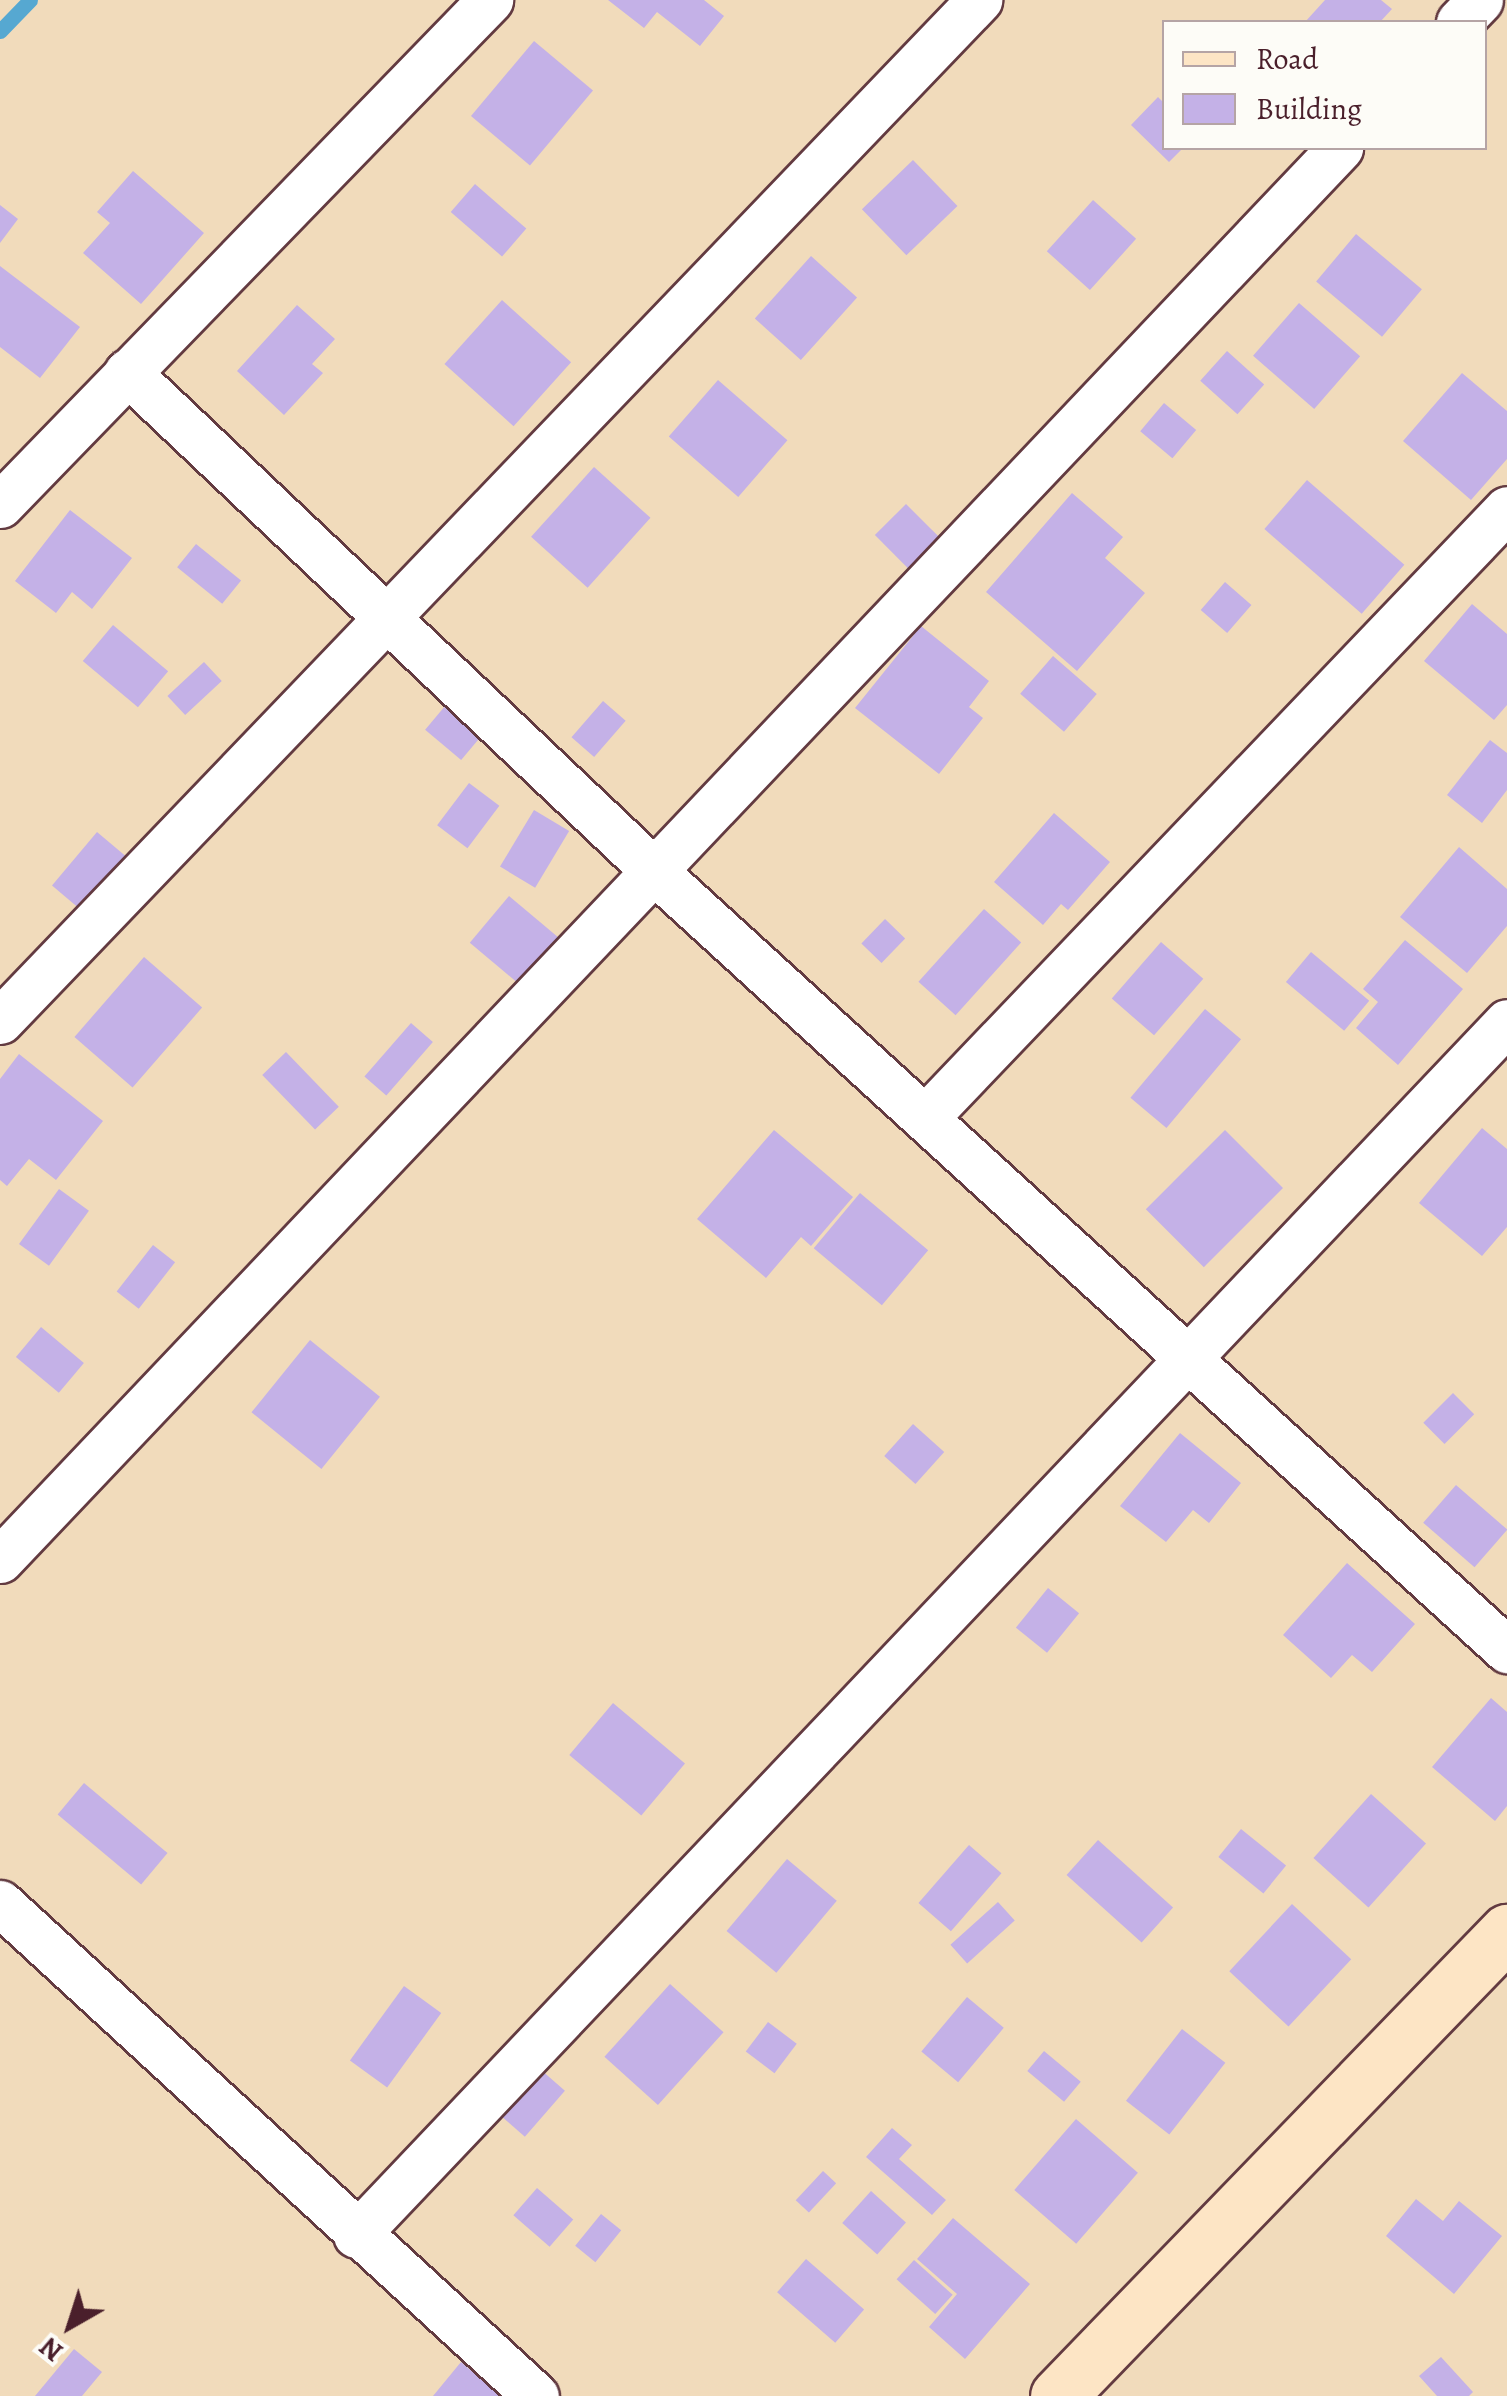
<!DOCTYPE html>
<html>
<head>
<meta charset="utf-8">
<style>
	body { margin:0 }
	#map { position:relative; width:1507px; height:2396px; overflow:hidden; background:#f1dbbb; font-family:Alegreya,serif }
	div>[style] { position:absolute }
	.stream>* { height:15px; margin:-7.5px; padding:0 7.5px; transform-origin:7.5px; border-radius:7.5px; background:#56a8d1 }
	.building>* { inset:0; background:#c4b1e7; transform-origin:0 0 }
	.roads { filter:drop-shadow(2px 0 #633b41) drop-shadow(-2px 0 #633b41) drop-shadow(0 2px #633b41) drop-shadow(0 -2px #633b41) }
	.minor>* { height:45px; margin:-22.5px; padding:0 22.5px; transform-origin:22.5px; border-radius:22.5px; background:#fff }
	.secondary>* { height:55px; margin:-27.5px; padding:0 27.5px; transform-origin:27.5px; border-radius:27.5px; background:#fde5c5 }
	span { translate:-50% -50%; white-space:nowrap; text-align:center; line-height:1.15; -webkit-text-stroke:8px #fdfcf7; paint-order:stroke }
	.legend { position:absolute; left:1162px; top:20px; width:325px; height:130px; box-sizing:border-box; background:#fdfcf7; border:2px solid #b5a4a5; margin:0; padding:12px 18px; list-style:none; font-size:30px; color:#4a1f2b }
	.legend li { display:flex; align-items:center; gap:20px; height:50px }
	.legend b { width:50px; border:2px solid #b5a4a5 }
	.north { position:absolute; left:20px; top:2276px; width:100px; height:100px; -webkit-text-stroke:8px #fdfcf7; paint-order:stroke; rotate:219deg; font-size:28px; font-weight:700; line-height:40px; text-align:center; color:#4a1f2b }
	.north::after { content:''; display:block; margin:auto; width:35px; height:45px; background:#4a1f2b; clip-path:polygon(50% 0,100% 100%,50% 72%,0 100%) }
</style>
</head>
<body>
<div id="map">
	<div class="stream">
		<i style="left:0;top:31px;width:43px;rotate:-45.9deg"></i>
	</div>
	<div class="building">
		<i style="clip-path:polygon(608px 0,704px 0,724px 16px,700px 46px,657px 12px,644px 28px)"></i>
		<i style="clip-path:polygon(1325px 0,1381px 0,1392px 9px,1380px 22px,1305px 22px)"></i>
		<i style="left:534px;top:41px;width:77px;height:98px;rotate:40deg"></i>
		<i style="clip-path:polygon(1158px 97px,1164px 103px,1164px 148px,1183px 148px,1169px 162px,1131px 125px)"></i>
		<i style="left:913px;top:160px;width:64px;height:71px;rotate:46deg"></i>
		<i style="clip-path:polygon(133px 171px,204px 233px,141px 304px,83px 253px,110px 223px,97px 212px)"></i>
		<i style="left:475px;top:184px;width:68px;height:37px;rotate:41deg"></i>
		<i style="left:1093px;top:200px;width:58px;height:69px;rotate:42deg"></i>
		<i style="clip-path:polygon(0 205px,18px 219px,0 243px)"></i>
		<i style="left:1356px;top:234px;width:86px;height:62px;rotate:40deg"></i>
		<i style="left:811px;top:256px;width:62px;height:84px;rotate:42deg"></i>
		<i style="clip-path:polygon(0 266px,80px 327px,40px 378px,0 347px)"></i>
		<i style="left:502px;top:300px;width:93px;height:86px;rotate:42deg"></i>
		<i style="left:1299px;top:303px;width:81px;height:70px;rotate:41deg"></i>
		<i style="clip-path:polygon(297px 305px,335px 339px,312px 364px,323px 373px,284px 415px,237px 371px)"></i>
		<i style="left:1227px;top:351px;width:50px;height:40px;rotate:42deg"></i>
		<i style="clip-path:polygon(1462px 373px,1507px 411px,1507px 459px,1471px 500px,1403px 441px)"></i>
		<i style="left:718px;top:380px;width:92px;height:75px;rotate:41deg"></i>
		<i style="left:1164px;top:403px;width:42px;height:37px;rotate:40deg"></i>
		<i style="left:594px;top:467px;width:76px;height:94px;rotate:42deg"></i>
		<i style="left:1307px;top:480px;width:129px;height:65px;rotate:41deg"></i>
		<i style="clip-path:polygon(1072px 493px,1123px 537px,1105px 558px,1145px 593px,1077px 671px,986px 592px)"></i>
		<i style="left:906px;top:504px;width:51px;height:44px;rotate:45deg"></i>
		<i style="clip-path:polygon(70px 510px,132px 558px,92px 609px,72px 592px,56px 613px,15px 581px)"></i>
		<i style="left:196px;top:544px;width:58px;height:30px;rotate:39deg"></i>
		<i style="left:1225px;top:582px;width:35px;height:37px;rotate:41deg"></i>
		<i style="clip-path:polygon(1472px 604px,1507px 634px,1507px 705px,1494px 720px,1424px 661px)"></i>
		<i style="left:113px;top:625px;width:72px;height:47px;rotate:40deg"></i>
		<i style="clip-path:polygon(921px 626px,989px 681px,969px 707px,983px 718px,939px 774px,855px 708px)"></i>
		<i style="left:1053px;top:656px;width:58px;height:50px;rotate:41deg"></i>
		<i style="left:204px;top:662px;width:26px;height:50px;rotate:47deg"></i>
		<i style="left:456px;top:693px;width:47px;height:48px;rotate:40deg"></i>
		<i style="left:603px;top:701px;width:30px;height:48px;rotate:41deg"></i>
		<i style="clip-path:polygon(1490px 740px,1507px 753px,1507px 790px,1482px 823px,1447px 795px)"></i>
		<i style="left:469px;top:783px;width:38px;height:53px;rotate:37deg"></i>
		<i style="left:534px;top:810px;width:41px;height:66px;rotate:31deg"></i>
		<i style="clip-path:polygon(1054px 813px,1110px 862px,1068px 910px,1061px 904px,1043px 925px,994px 882px)"></i>
		<i style="left:97px;top:832px;width:43px;height:70px;rotate:40deg"></i>
		<i style="clip-path:polygon(1459px 847px,1507px 889px,1507px 926px,1467px 973px,1400px 917px)"></i>
		<i style="left:509px;top:896px;width:70px;height:61px;rotate:40deg"></i>
		<i style="left:984px;top:909px;width:50px;height:98px;rotate:42deg"></i>
		<i style="left:885px;top:919px;width:28px;height:34px;rotate:44deg"></i>
		<i style="clip-path:polygon(1405px 940px,1463px 989px,1398px 1065px,1356px 1028px,1378px 1002px,1363px 989px)"></i>
		<i style="left:1161px;top:942px;width:56px;height:75px;rotate:41deg"></i>
		<i style="left:1311px;top:952px;width:76px;height:39px;rotate:40deg"></i>
		<i style="left:144px;top:957px;width:77px;height:106px;rotate:41deg"></i>
		<i style="left:1205px;top:1009px;width:47px;height:116px;rotate:40deg"></i>
		<i style="left:411px;top:1023px;width:29px;height:71px;rotate:41deg"></i>
		<i style="left:286px;top:1052px;width:76px;height:33px;rotate:46deg"></i>
		<i style="clip-path:polygon(19px 1054px,103px 1121px,56px 1180px,29px 1159px,7px 1186px,0 1180px,0 1079px)"></i>
		<i style="clip-path:polygon(1482px 1128px,1507px 1149px,1507px 1227px,1482px 1256px,1419px 1203px)"></i>
		<i style="clip-path:polygon(774px 1130px,853px 1197px,811px 1246px,801px 1237px,766px 1278px,697px 1219px)"></i>
		<i style="left:1225px;top:1130px;width:82px;height:112px;rotate:45deg"></i>
		<i style="left:59px;top:1189px;width:37px;height:68px;rotate:36deg"></i>
		<i style="left:860px;top:1193px;width:89px;height:72px;rotate:40deg"></i>
		<i style="left:153px;top:1245px;width:28px;height:59px;rotate:38deg"></i>
		<i style="left:41px;top:1327px;width:56px;height:39px;rotate:40deg"></i>
		<i style="left:310px;top:1340px;width:90px;height:93px;rotate:39deg"></i>
		<i style="left:1453px;top:1393px;width:30px;height:42px;rotate:45deg"></i>
		<i style="left:913px;top:1424px;width:42px;height:43px;rotate:42deg"></i>
		<i style="clip-path:polygon(1180px 1433px,1241px 1483px,1209px 1523px,1193px 1510px,1166px 1542px,1120px 1506px)"></i>
		<i style="left:1456px;top:1485px;width:68px;height:50px;rotate:41deg"></i>
		<i style="clip-path:polygon(1347px 1563px,1415px 1624px,1372px 1672px,1352px 1655px,1331px 1678px,1283px 1635px)"></i>
		<i style="left:1048px;top:1588px;width:40px;height:51px;rotate:39deg"></i>
		<i style="clip-path:polygon(1491px 1698px,1507px 1712px,1507px 1806px,1495px 1821px,1432px 1767px)"></i>
		<i style="left:613px;top:1703px;width:94px;height:68px;rotate:40deg"></i>
		<i style="left:84px;top:1783px;width:109px;height:41px;rotate:40deg"></i>
		<i style="left:1371px;top:1794px;width:74px;height:86px;rotate:42deg"></i>
		<i style="left:1241px;top:1829px;width:58px;height:36px;rotate:39deg"></i>
		<i style="left:1098px;top:1840px;width:101px;height:47px;rotate:42deg"></i>
		<i style="left:969px;top:1845px;width:43px;height:77px;rotate:41deg"></i>
		<i style="left:787px;top:1859px;width:65px;height:94px;rotate:40deg"></i>
		<i style="left:998px;top:1902px;width:25px;height:64px;rotate:48deg"></i>
		<i style="left:1292px;top:1904px;width:81px;height:92px;rotate:43deg"></i>
		<i style="left:670px;top:1984px;width:72px;height:98px;rotate:42deg"></i>
		<i style="left:404px;top:1986px;width:46px;height:92px;rotate:36deg"></i>
		<i style="left:967px;top:1997px;width:48px;height:71px;rotate:40deg"></i>
		<i style="left:768px;top:2022px;width:36px;height:37px;rotate:37deg"></i>
		<i style="left:1182px;top:2029px;width:55px;height:91px;rotate:38deg"></i>
		<i style="left:1044px;top:2051px;width:48px;height:26px;rotate:40deg"></i>
		<i style="left:540px;top:2069px;width:33px;height:61px;rotate:41deg"></i>
		<i style="left:1076px;top:2119px;width:82px;height:94px;rotate:41deg"></i>
		<i style="clip-path:polygon(892px 2128px,912px 2145px,899px 2159px,946px 2200px,932px 2215px,866px 2157px)"></i>
		<i style="left:823px;top:2171px;width:18px;height:40px;rotate:43deg"></i>
		<i style="left:537px;top:2188px;width:48px;height:36px;rotate:41deg"></i>
		<i style="left:871px;top:2191px;width:47px;height:43px;rotate:42deg"></i>
		<i style="clip-path:polygon(1416px 2199px,1443px 2221px,1459px 2201px,1502px 2236px,1454px 2294px,1386px 2236px)"></i>
		<i style="left:601px;top:2214px;width:26px;height:41px;rotate:39deg"></i>
		<i style="clip-path:polygon(953px 2218px,1030px 2284px,965px 2359px,929px 2327px,957px 2294px,917px 2259px)"></i>
		<i style="left:806px;top:2259px;width:77px;height:44px;rotate:41deg"></i>
		<i style="left:914px;top:2260px;width:52px;height:26px;rotate:42deg"></i>
		<i style="clip-path:polygon(74px 2349px,102px 2372px,82px 2396px,35px 2396px)"></i>
		<i style="clip-path:polygon(1441px 2357px,1473px 2392px,1469px 2396px,1437px 2396px,1419px 2376px)"></i>
		<i style="clip-path:polygon(461px 2362px,501px 2396px,433px 2396px)"></i>
	</div>
	<div class="roads">
		<div class="minor">
			<i style="left:1459px;top:22px;width:30px;rotate:-46deg"></i>
			<i style="left:127px;top:372px;width:724px;rotate:43.43deg"></i>
			<i style="left:653px;top:870px;width:1157px;rotate:42.41deg"></i>
			<i style="left:0;top:505px;width:704px;rotate:-45.86deg"></i>
			<i style="left:0;top:1021px;width:1415px;rotate:-46.2deg"></i>
			<i style="left:925px;top:1118px;width:842px;rotate:-46.3deg"></i>
			<i style="left:0;top:1560px;width:1947px;rotate:-46.5deg"></i>
			<i style="left:0;top:1903px;width:728px;rotate:42.61deg"></i>
			<i style="left:356px;top:2235px;width:1672px;rotate:-46.5deg"></i>
		</div>
		<div class="secondary">
			<i style="left:1058px;top:2396px;width:646px;rotate:-45.94deg"></i>
		</div>
	</div>
	<ul class="legend">
	<li><b style="height:12px;background:#fde5c5"></b>Road</li>
	<li><b style="height:28px;background:#c4b1e7"></b>Building</li>
	</ul>
	<div class="north">N</div>
</div>
</body>
</html>
